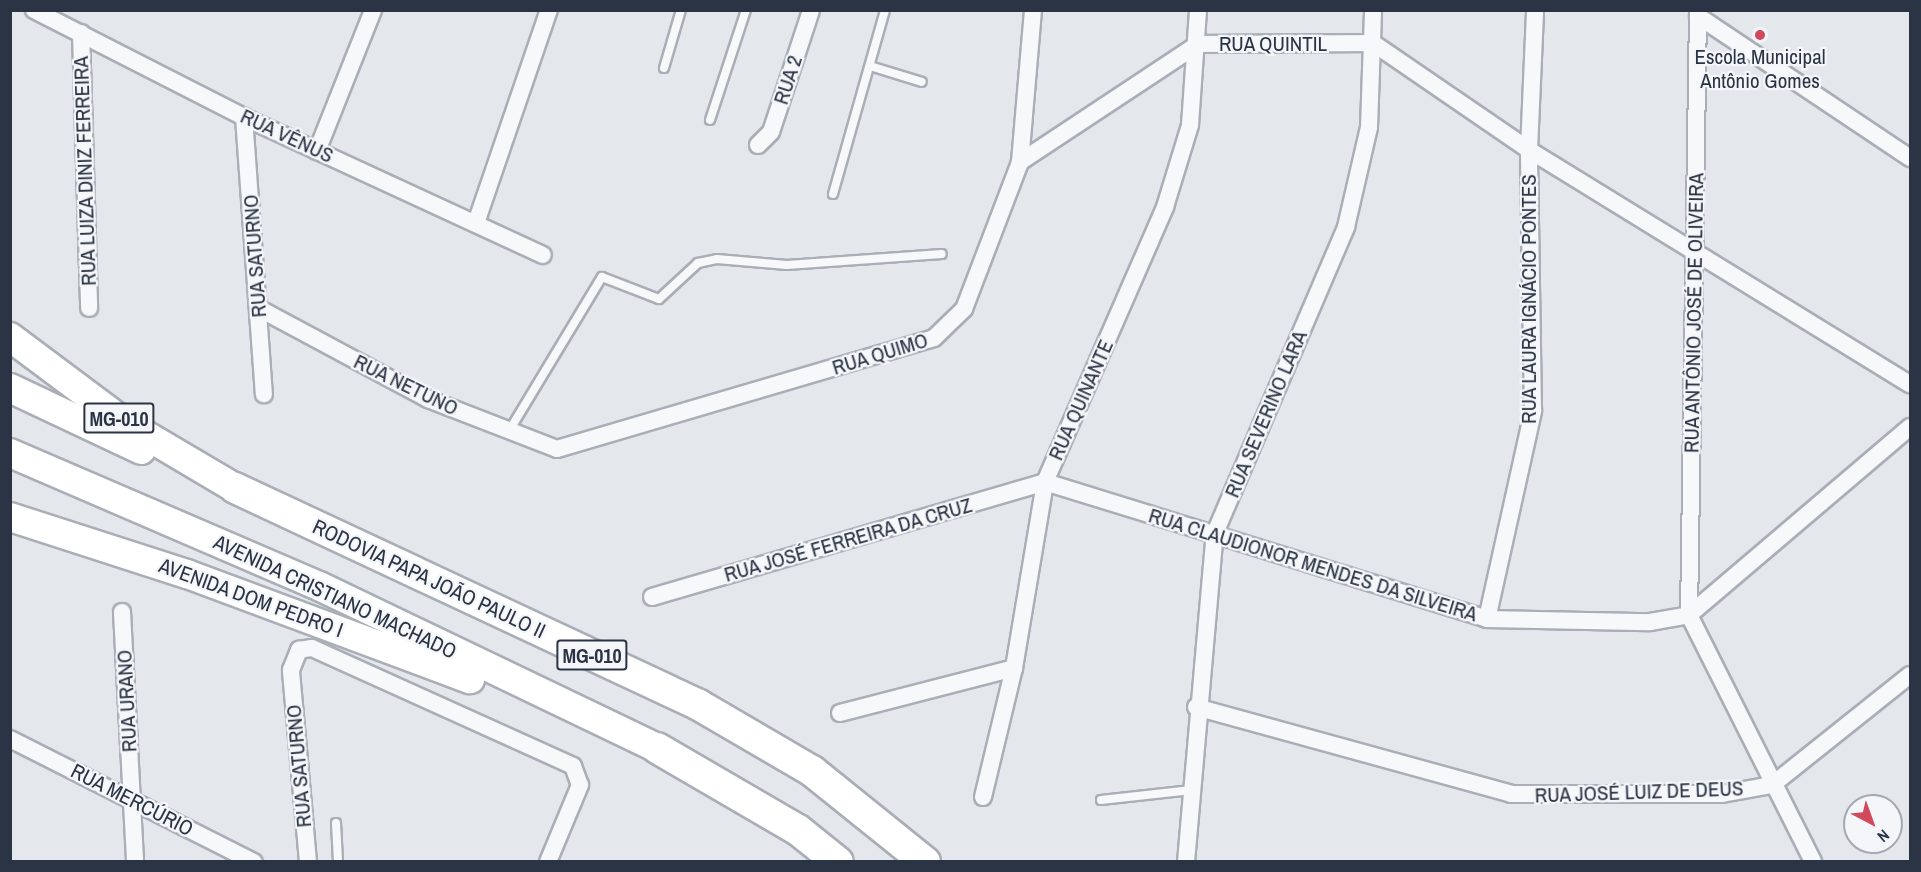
<!DOCTYPE html>
<html>
<head>
<meta charset="utf-8">
<style>
	body { margin:0 }
	#map { position:relative; width:1921px; height:872px; overflow:hidden; background:#e4e7ec; font-family:"Archivo Narrow",sans-serif }
	div>[style] { position:absolute }
	.roads { filter:drop-shadow(2px 0 #a9aeb7) drop-shadow(-2px 0 #a9aeb7) drop-shadow(0 2px #a9aeb7) drop-shadow(0 -2px #a9aeb7) }
	.service>* { height:8px; margin:-4px; padding:0 4px; transform-origin:4px; border-radius:4px; background:#f7f8fa }
	.minor>* { height:16px; margin:-8px; padding:0 8px; transform-origin:8px; border-radius:8px; background:#f7f8fa }
	.trunk>* { height:28px; margin:-14px; padding:0 14px; transform-origin:14px; border-radius:14px; background:#fff }
	.motorway>* { height:30px; margin:-15px; padding:0 15px; transform-origin:15px; border-radius:15px; background:#fff }
	.dots>* { width:16px; height:16px; translate:-50% -50%; box-sizing:border-box; border:3px solid #f4f6f9; border-radius:50% }
	span { translate:-50% -50%; white-space:nowrap; text-align:center; line-height:1.15; -webkit-text-stroke:4.5px #f4f6f9; paint-order:stroke }
	.shield-label span { padding:2px 4px; background:#f4f6f9; border:2px solid; border-radius:4px; -webkit-text-stroke-width:0 }
	.shield-label { font-size:20px; color:#2b3445; font-weight:700 }
	.street-label { font-size:21px; color:#2b3445 }
	.poi-label { font-size:21px; color:#2b3445 }
	.frame { position:absolute; inset:0; border:12px solid #2b3445; pointer-events:none }
	.north { position:absolute; left:1843px; top:794px; width:60px; height:60px; box-sizing:border-box; background:#f4f6f9; border:2px solid #a4a8b1; border-radius:50%; rotate:139deg; font-size:16px; font-weight:700; line-height:24px; text-align:center; color:#2b3445 }
	.north::after { content:''; display:block; margin:auto; width:21px; height:27px; background:#d1495b; clip-path:polygon(50% 0,100% 100%,50% 72%,0 100%) }
</style>
</head>
<body>
<div id="map">
	<div class="roads">
		<div class="service">
			<i style="left:870px;top:66px;width:54px;rotate:17.1deg"></i>
			<i style="left:664px;top:68px;width:60px;rotate:-73.7deg"></i>
			<i style="left:710px;top:120px;width:116px;rotate:-71.9deg"></i>
			<i style="left:833px;top:194px;width:191px;rotate:-74.2deg"></i>
			<i style="left:509px;top:431px;width:180px;rotate:-58.9deg"></i>
			<i style="left:602px;top:277px;width:61px;rotate:21.1deg"></i>
			<i style="left:659px;top:299px;width:53px;rotate:-42.7deg"></i>
			<i style="left:698px;top:263px;width:19px;rotate:-12deg"></i>
			<i style="left:717px;top:259px;width:70px;rotate:4.9deg"></i>
			<i style="left:787px;top:265px;width:155px;rotate:-4.1deg"></i>
			<i style="left:1101px;top:800px;width:91px;rotate:-6.3deg"></i>
			<i style="left:336px;top:823px;width:39px;rotate:87deg"></i>
		</div>
		<div class="minor">
			<i style="left:34px;top:10px;width:236px;rotate:27deg"></i>
			<i style="left:244px;top:117px;width:329px;rotate:24.8deg"></i>
			<i style="left:1698px;top:10px;width:605px;rotate:90.85deg"></i>
			<i style="left:1689px;top:615px;width:276px;rotate:63.3deg"></i>
			<i style="left:1698px;top:16px;width:255px;rotate:33.8deg"></i>
			<i style="left:81px;top:33px;width:275px;rotate:88.3deg"></i>
			<i style="left:244px;top:117px;width:278px;rotate:85.9deg"></i>
			<i style="left:758px;top:145px;width:18px;rotate:-45deg"></i>
			<i style="left:771px;top:132px;width:128px;rotate:-71.8deg"></i>
			<i style="left:317px;top:151px;width:152px;rotate:-68.3deg"></i>
			<i style="left:1020px;top:162px;width:214px;rotate:-33.5deg"></i>
			<i style="left:1198px;top:44px;width:175px;rotate:-0.3deg"></i>
			<i style="left:1373px;top:43px;width:189px;rotate:34.4deg"></i>
			<i style="left:1529px;top:150px;width:447px;rotate:31.6deg"></i>
			<i style="left:477px;top:220px;width:222px;rotate:-71.1deg"></i>
			<i style="left:260px;top:309px;width:191px;rotate:28.2deg"></i>
			<i style="left:428px;top:399px;width:138px;rotate:21.2deg"></i>
			<i style="left:557px;top:449px;width:393px;rotate:-16.4deg"></i>
			<i style="left:934px;top:338px;width:42px;rotate:-44deg"></i>
			<i style="left:964px;top:309px;width:157px;rotate:-69.1deg"></i>
			<i style="left:1020px;top:162px;width:153px;rotate:-85.1deg"></i>
			<i style="left:652px;top:597px;width:409px;rotate:-16.3deg"></i>
			<i style="left:1045px;top:482px;width:463px;rotate:17.2deg"></i>
			<i style="left:1487px;top:619px;width:163px;rotate:1.1deg"></i>
			<i style="left:1650px;top:622px;width:40px;rotate:-10deg"></i>
			<i style="left:1689px;top:615px;width:290px;rotate:-40.4deg"></i>
			<i style="left:122px;top:612px;width:250px;rotate:87deg"></i>
			<i style="left:1487px;top:619px;width:213px;rotate:-77.5deg"></i>
			<i style="left:1533px;top:411px;width:261px;rotate:-90.9deg"></i>
			<i style="left:1529px;top:150px;width:140px;rotate:-87.5deg"></i>
			<i style="left:1196px;top:707px;width:327px;rotate:15.4deg"></i>
			<i style="left:1511px;top:794px;width:211px"></i>
			<i style="left:1722px;top:794px;width:51px;rotate:-10.2deg"></i>
			<i style="left:1772px;top:785px;width:176px;rotate:-38.6deg"></i>
			<i style="left:840px;top:713px;width:180px;rotate:-14.5deg"></i>
			<i style="left:10px;top:739px;width:273px;rotate:26.8deg"></i>
			<i style="left:983px;top:797px;width:133px;rotate:-76.5deg"></i>
			<i style="left:1014px;top:668px;width:189px;rotate:-80.5deg"></i>
			<i style="left:1045px;top:482px;width:300px;rotate:-66.4deg"></i>
			<i style="left:1165px;top:207px;width:86px;rotate:-73deg"></i>
			<i style="left:1190px;top:125px;width:115px;rotate:-86deg"></i>
			<i style="left:308px;top:862px;width:193px;rotate:-95.1deg"></i>
			<i style="left:291px;top:670px;width:22px;rotate:-68deg"></i>
			<i style="left:299px;top:650px;width:13px;rotate:-9deg"></i>
			<i style="left:312px;top:648px;width:286px;rotate:24.3deg"></i>
			<i style="left:573px;top:766px;width:20px;rotate:70deg"></i>
			<i style="left:580px;top:785px;width:83px;rotate:112.6deg"></i>
			<i style="left:1186px;top:862px;width:330px;rotate:-85deg"></i>
			<i style="left:1215px;top:533px;width:333px;rotate:-66.8deg"></i>
			<i style="left:1346px;top:227px;width:103px;rotate:-77deg"></i>
			<i style="left:1369px;top:127px;width:117px;rotate:-88deg"></i>
		</div>
		<div class="trunk">
			<i style="left:10px;top:337px;width:144px;rotate:36.8deg"></i>
			<i style="left:125px;top:423px;width:128px;rotate:30.6deg"></i>
			<i style="left:10px;top:388px;width:145px;rotate:25.3deg"></i>
			<i style="left:10px;top:453px;width:336px;rotate:23.3deg"></i>
			<i style="left:319px;top:586px;width:375px;rotate:25.6deg"></i>
			<i style="left:10px;top:517px;width:186px;rotate:17.9deg"></i>
			<i style="left:187px;top:574px;width:302px;rotate:20.4deg"></i>
		</div>
		<div class="motorway">
			<i style="left:235px;top:488px;width:512px;rotate:25.06deg"></i>
			<i style="left:699px;top:705px;width:131px;rotate:30.3deg"></i>
			<i style="left:812px;top:771px;width:145px;rotate:38.8deg"></i>
			<i style="left:657px;top:748px;width:163px;rotate:30.2deg"></i>
			<i style="left:798px;top:830px;width:51px;rotate:38.7deg"></i>
		</div>
	</div>
	<div class="dots">
		<i style="left:1760px;top:35px;background:#d1495b"></i>
	</div>
	<div class="shield-label">
		<span style="left:119px;top:418px">MG-010</span>
		<span style="left:592px;top:655px">MG-010</span>
	</div>
	<div class="street-label">
		<span style="left:1273px;top:44px">RUA QUINTIL</span>
		<span style="left:788px;top:80px;rotate:-72deg">RUA 2</span>
		<span style="left:287px;top:136px;rotate:25deg">RUA VÊNUS</span>
		<span style="left:85px;top:171px;rotate:-92deg">RUA LUIZA DINIZ FERREIRA</span>
		<span style="left:255px;top:256px;rotate:-94deg">RUA SATURNO</span>
		<span style="left:1529px;top:299px;rotate:-90deg">RUA LAURA IGNÁCIO PONTES</span>
		<span style="left:1694px;top:313px;rotate:-89deg">RUA ANTÔNIO JOSÉ DE OLIVEIRA</span>
		<span style="left:880px;top:354px;rotate:-17deg">RUA QUIMO</span>
		<span style="left:406px;top:385px;rotate:26deg">RUA NETUNO</span>
		<span style="left:1081px;top:400px;rotate:-66deg">RUA QUINANTE</span>
		<span style="left:1266px;top:414px;rotate:-67deg">RUA SEVERINO LARA</span>
		<span style="left:848px;top:540px;rotate:-16deg">RUA JOSÉ FERREIRA DA CRUZ</span>
		<span style="left:1313px;top:565px;rotate:17deg">RUA CLAUDIONOR MENDES DA SILVEIRA</span>
		<span style="left:429px;top:579px;rotate:25deg">RODOVIA PAPA JOÃO PAULO II</span>
		<span style="left:335px;top:597px;rotate:25deg">AVENIDA CRISTIANO MACHADO</span>
		<span style="left:251px;top:598px;rotate:20deg">AVENIDA DOM PEDRO I</span>
		<span style="left:127px;top:701px;rotate:-93deg">RUA URANO</span>
		<span style="left:299px;top:766px;rotate:-95deg">RUA SATURNO</span>
		<span style="left:1639px;top:792px;rotate:-2deg">RUA JOSÉ LUIZ DE DEUS</span>
		<span style="left:132px;top:800px;rotate:27deg">RUA MERCÚRIO</span>
	</div>
	<div class="poi-label">
		<span style="left:1760px;top:69px">Escola Municipal<br>Antônio Gomes</span>
	</div>
	<div class="frame"></div>
	<div class="north">N</div>
</div>
</body>
</html>
